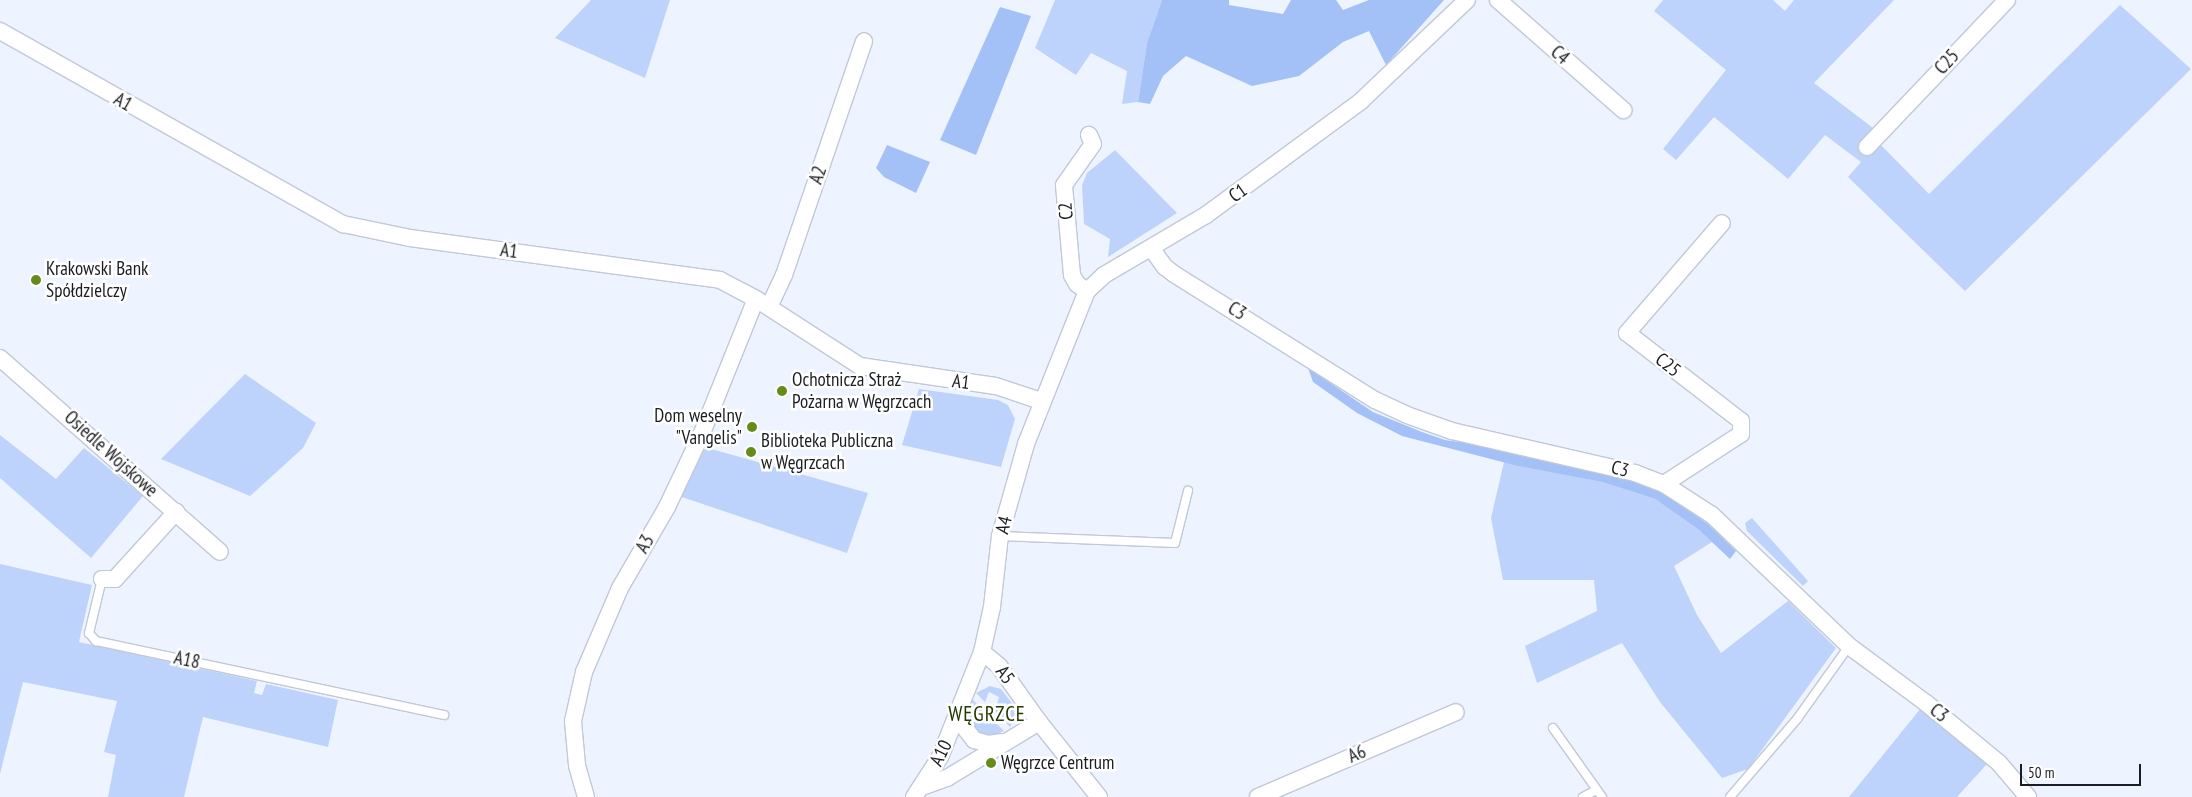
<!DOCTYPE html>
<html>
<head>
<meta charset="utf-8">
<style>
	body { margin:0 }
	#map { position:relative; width:2192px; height:797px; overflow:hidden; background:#edf4ff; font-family:"PT Sans Narrow",sans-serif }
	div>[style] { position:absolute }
	.green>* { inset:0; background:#bdd3fb }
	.forest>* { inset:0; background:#a3c1f6 }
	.roads { filter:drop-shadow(1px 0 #c1c8d6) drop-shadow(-1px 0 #c1c8d6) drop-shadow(0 1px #c1c8d6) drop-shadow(0 -1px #c1c8d6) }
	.service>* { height:8px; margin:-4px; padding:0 4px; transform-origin:4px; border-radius:4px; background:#fff }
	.minor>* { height:16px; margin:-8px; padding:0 8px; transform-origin:8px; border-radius:8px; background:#fff }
	.dots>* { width:14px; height:14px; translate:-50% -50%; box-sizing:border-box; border:2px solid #fff; border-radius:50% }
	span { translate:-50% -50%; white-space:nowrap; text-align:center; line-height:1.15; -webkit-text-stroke:5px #fff; paint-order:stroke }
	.street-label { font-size:19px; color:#1b1d22 }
	.poi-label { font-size:19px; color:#1b1d22 }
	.left { translate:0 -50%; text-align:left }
	.right { translate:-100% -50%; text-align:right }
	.quarter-label { font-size:21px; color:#273903; letter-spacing:1px }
	.scale { position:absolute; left:2020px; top:764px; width:121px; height:22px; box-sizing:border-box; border:2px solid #1b1d22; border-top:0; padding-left:6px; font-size:15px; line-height:18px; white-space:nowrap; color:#1b1d22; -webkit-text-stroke:4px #fff; paint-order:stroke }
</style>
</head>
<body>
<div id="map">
	<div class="green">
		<i style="clip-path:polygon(591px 0,670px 0,645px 78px,555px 38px)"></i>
		<i style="clip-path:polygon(1055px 0,1162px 0,1147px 43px,1138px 102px,1122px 104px,1127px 71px,1091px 53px,1076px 75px,1035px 48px)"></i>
		<i style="clip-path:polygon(1663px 0,1773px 0,1785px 11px,1794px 0,1894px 0,1814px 83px,1873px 128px,1859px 144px,1868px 152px,1878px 142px,1929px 194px,2120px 5px,2191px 69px,1965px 291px,1848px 177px,1861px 162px,1825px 135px,1788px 179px,1714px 117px,1676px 160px,1663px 149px,1726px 70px,1654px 11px)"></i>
		<i style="clip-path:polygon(1115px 150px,1177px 213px,1108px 257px,1110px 239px,1084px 224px,1082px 185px,1087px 173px)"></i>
		<i style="clip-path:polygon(245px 374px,316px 423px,303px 448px,250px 496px,161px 459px)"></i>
		<i style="clip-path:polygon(919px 389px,998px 400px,1008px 405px,1015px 419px,1001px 467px,902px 445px)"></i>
		<i style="clip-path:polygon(0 435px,56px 479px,84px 448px,143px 496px,91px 558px,0 478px)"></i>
		<i style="clip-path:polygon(704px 447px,868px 493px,847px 553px,679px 496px)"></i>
		<i style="clip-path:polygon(1504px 462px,1602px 482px,1655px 499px,1699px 530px,1712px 542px,1674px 566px,1697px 615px,1721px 653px,1788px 601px,1836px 648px,1748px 769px,1722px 778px,1660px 702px,1622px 643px,1537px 683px,1525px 646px,1597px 611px,1594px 580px,1503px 580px,1491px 518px)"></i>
		<i style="clip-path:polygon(1752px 518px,1808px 581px,1803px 586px,1747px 531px,1745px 523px)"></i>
		<i style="clip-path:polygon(0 564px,92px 585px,79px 642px,257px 681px,254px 693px,262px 695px,266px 684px,338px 700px,328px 747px,203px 717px,184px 797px,108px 797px,116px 755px,104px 752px,117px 701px,23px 682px,0 774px)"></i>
		<i style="clip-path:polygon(990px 686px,1001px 689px,1014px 706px,1015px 717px,1010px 727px,995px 711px,999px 697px,989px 692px,985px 702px,976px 693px)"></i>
		<i style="clip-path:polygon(972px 699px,1004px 731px,991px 737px,975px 731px,969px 721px)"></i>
		<i style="clip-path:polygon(1921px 708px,1987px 764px,1957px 797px,1849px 797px)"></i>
	</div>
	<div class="forest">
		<i style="clip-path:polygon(1162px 0,1229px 0,1229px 5px,1283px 14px,1291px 0,1336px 0,1343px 10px,1369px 0,1444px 0,1386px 65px,1369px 31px,1343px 42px,1299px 76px,1252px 86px,1186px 56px,1163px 76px,1150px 104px,1138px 102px,1147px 43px)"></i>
		<i style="clip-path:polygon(1000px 7px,1031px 16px,976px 155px,940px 140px)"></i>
		<i style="clip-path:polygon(887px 145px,930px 162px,916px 193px,884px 177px,876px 168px)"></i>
		<i style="clip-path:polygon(1308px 368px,1373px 412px,1422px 432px,1445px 440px,1530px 452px,1603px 470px,1660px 490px,1708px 524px,1736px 551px,1730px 559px,1699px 530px,1655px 499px,1602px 482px,1514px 465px,1402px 436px,1357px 413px,1313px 382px)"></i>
	</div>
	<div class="roads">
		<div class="service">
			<i style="left:1000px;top:536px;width:175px;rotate:2.3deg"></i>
			<i style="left:1175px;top:543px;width:54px;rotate:-76deg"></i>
			<i style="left:102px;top:579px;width:56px;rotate:103.5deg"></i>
			<i style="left:89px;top:633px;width:11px;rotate:49deg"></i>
			<i style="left:96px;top:641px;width:356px;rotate:12deg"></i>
			<i style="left:1553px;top:728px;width:85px;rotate:54.6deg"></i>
			<i style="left:1583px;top:797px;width:15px;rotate:-28deg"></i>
			<i style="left:1730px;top:797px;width:103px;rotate:-49.3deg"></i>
			<i style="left:1797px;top:719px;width:90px;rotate:-54.5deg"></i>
		</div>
		<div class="minor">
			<i style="left:1498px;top:0;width:167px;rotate:41.3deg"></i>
			<i style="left:0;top:31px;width:394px;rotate:29.4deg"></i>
			<i style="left:343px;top:224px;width:68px;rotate:11.8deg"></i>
			<i style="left:410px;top:238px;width:313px;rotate:7.7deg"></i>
			<i style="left:720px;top:280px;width:41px;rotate:27.8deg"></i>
			<i style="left:756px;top:299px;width:124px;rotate:32.8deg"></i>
			<i style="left:860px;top:366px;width:137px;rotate:8.4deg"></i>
			<i style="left:996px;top:386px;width:47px;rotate:18.4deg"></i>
			<i style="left:1867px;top:147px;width:203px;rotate:-46.4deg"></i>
			<i style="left:1151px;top:248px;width:24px;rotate:54deg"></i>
			<i style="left:1165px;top:267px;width:11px;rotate:38deg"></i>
			<i style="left:1174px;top:274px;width:237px;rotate:32.1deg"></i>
			<i style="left:1375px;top:400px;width:35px;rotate:25deg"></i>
			<i style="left:1407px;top:415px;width:48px;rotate:19.6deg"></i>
			<i style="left:1452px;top:431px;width:188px;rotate:12.9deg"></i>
			<i style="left:1635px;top:473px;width:31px;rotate:21deg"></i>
			<i style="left:1664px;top:484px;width:57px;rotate:32.9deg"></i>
			<i style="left:1712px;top:515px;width:190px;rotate:43.7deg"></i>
			<i style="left:1849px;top:646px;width:96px;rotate:36.5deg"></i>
			<i style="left:1926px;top:703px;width:94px;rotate:39.4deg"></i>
			<i style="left:1999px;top:763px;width:45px;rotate:49.5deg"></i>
			<i style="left:1087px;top:291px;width:12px;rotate:-145deg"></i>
			<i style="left:1077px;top:284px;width:10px;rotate:-119deg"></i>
			<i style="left:1072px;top:275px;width:90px;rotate:-95.1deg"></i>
			<i style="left:1064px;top:185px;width:50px;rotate:-54.7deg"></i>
			<i style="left:1093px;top:144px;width:10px;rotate:-114deg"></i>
			<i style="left:769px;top:307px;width:35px;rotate:-65deg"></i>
			<i style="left:784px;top:275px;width:247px;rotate:-71.1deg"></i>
			<i style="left:0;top:358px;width:293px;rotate:41.4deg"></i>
			<i style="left:1664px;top:484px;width:92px;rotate:-33deg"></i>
			<i style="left:1741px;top:434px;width:13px;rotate:-90deg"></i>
			<i style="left:1741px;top:421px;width:144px;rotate:-142.3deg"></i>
			<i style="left:1627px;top:333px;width:145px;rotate:-49.2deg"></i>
			<i style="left:102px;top:579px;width:13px"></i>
			<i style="left:115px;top:579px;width:91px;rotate:-47.7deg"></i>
			<i style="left:982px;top:652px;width:22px;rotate:39deg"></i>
			<i style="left:999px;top:666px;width:69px;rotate:54.5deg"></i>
			<i style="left:1039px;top:722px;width:96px;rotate:51.3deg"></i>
			<i style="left:957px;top:718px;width:28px;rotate:52deg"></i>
			<i style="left:974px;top:740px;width:16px;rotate:15deg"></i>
			<i style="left:989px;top:744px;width:13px;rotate:-9deg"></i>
			<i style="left:922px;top:787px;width:27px;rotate:-20deg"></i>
			<i style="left:947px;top:778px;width:108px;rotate:-31.3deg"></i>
			<i style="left:586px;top:797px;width:33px;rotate:-106deg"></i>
			<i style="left:577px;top:765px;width:44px;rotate:-95.2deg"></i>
			<i style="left:573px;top:721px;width:50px;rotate:-77.3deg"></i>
			<i style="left:584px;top:672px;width:91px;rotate:-66.8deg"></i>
			<i style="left:620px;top:588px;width:94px;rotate:-59.9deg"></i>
			<i style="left:667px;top:507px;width:82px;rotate:-64.7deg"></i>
			<i style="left:702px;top:433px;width:144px;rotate:-68.1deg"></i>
			<i style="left:914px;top:797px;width:48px;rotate:-57deg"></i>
			<i style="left:940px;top:757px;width:113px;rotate:-68.2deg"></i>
			<i style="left:982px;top:652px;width:46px;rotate:-77.5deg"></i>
			<i style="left:992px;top:607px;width:71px;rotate:-83.6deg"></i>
			<i style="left:1000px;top:536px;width:96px;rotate:-74.2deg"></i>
			<i style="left:1026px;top:444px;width:165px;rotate:-68.3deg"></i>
			<i style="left:1087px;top:291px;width:23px;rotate:-43deg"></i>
			<i style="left:1104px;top:275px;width:118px;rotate:-30.5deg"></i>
			<i style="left:1206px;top:215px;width:192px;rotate:-36.3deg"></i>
			<i style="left:1361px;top:101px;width:146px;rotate:-43.6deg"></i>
			<i style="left:1258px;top:797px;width:215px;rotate:-23.2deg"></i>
		</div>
	</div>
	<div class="dots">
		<i style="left:36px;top:280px;background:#658c19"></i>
		<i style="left:782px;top:391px;background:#658c19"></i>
		<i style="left:752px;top:427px;background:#658c19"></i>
		<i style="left:751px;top:452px;background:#658c19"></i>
		<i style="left:991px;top:763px;background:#658c19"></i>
	</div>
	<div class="street-label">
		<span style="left:1560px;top:55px;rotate:41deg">C4</span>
		<span style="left:1947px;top:62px;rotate:-47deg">C25</span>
		<span style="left:123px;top:102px;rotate:30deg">A1</span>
		<span style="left:818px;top:175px;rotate:-71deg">A2</span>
		<span style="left:1238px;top:193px;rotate:-35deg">C1</span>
		<span style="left:1066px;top:211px;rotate:-94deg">C2</span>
		<span style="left:509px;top:251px;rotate:7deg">A1</span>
		<span style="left:1237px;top:311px;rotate:32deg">C3</span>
		<span style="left:1668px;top:365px;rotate:38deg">C25</span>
		<span style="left:961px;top:382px;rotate:7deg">A1</span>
		<span style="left:111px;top:454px;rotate:42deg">Osiedle Wojskowe</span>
		<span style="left:1620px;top:469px;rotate:16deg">C3</span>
		<span style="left:1004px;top:525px;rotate:-76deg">A4</span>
		<span style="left:645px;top:544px;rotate:-60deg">A3</span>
		<span style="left:187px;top:660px;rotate:12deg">A18</span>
		<span style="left:1005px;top:675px;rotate:54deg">A5</span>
		<span style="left:1939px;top:713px;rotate:39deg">C3</span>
		<span style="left:941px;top:753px;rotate:-64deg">A10</span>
		<span style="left:1357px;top:754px;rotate:-23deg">A6</span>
	</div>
	<div class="poi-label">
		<span class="left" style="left:46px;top:280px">Krakowski Bank<br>Spółdzielczy</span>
		<span class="left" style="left:792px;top:391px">Ochotnicza Straż<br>Pożarna w Węgrzcach</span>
		<span class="right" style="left:742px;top:427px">Dom weselny<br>"Vangelis"</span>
		<span class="left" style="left:761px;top:452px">Biblioteka Publiczna<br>w Węgrzcach</span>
		<span class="left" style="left:1001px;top:763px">Węgrzce Centrum</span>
	</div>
	<div class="quarter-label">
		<span style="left:987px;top:714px">WĘGRZCE</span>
	</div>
	<div class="scale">50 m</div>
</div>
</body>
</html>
